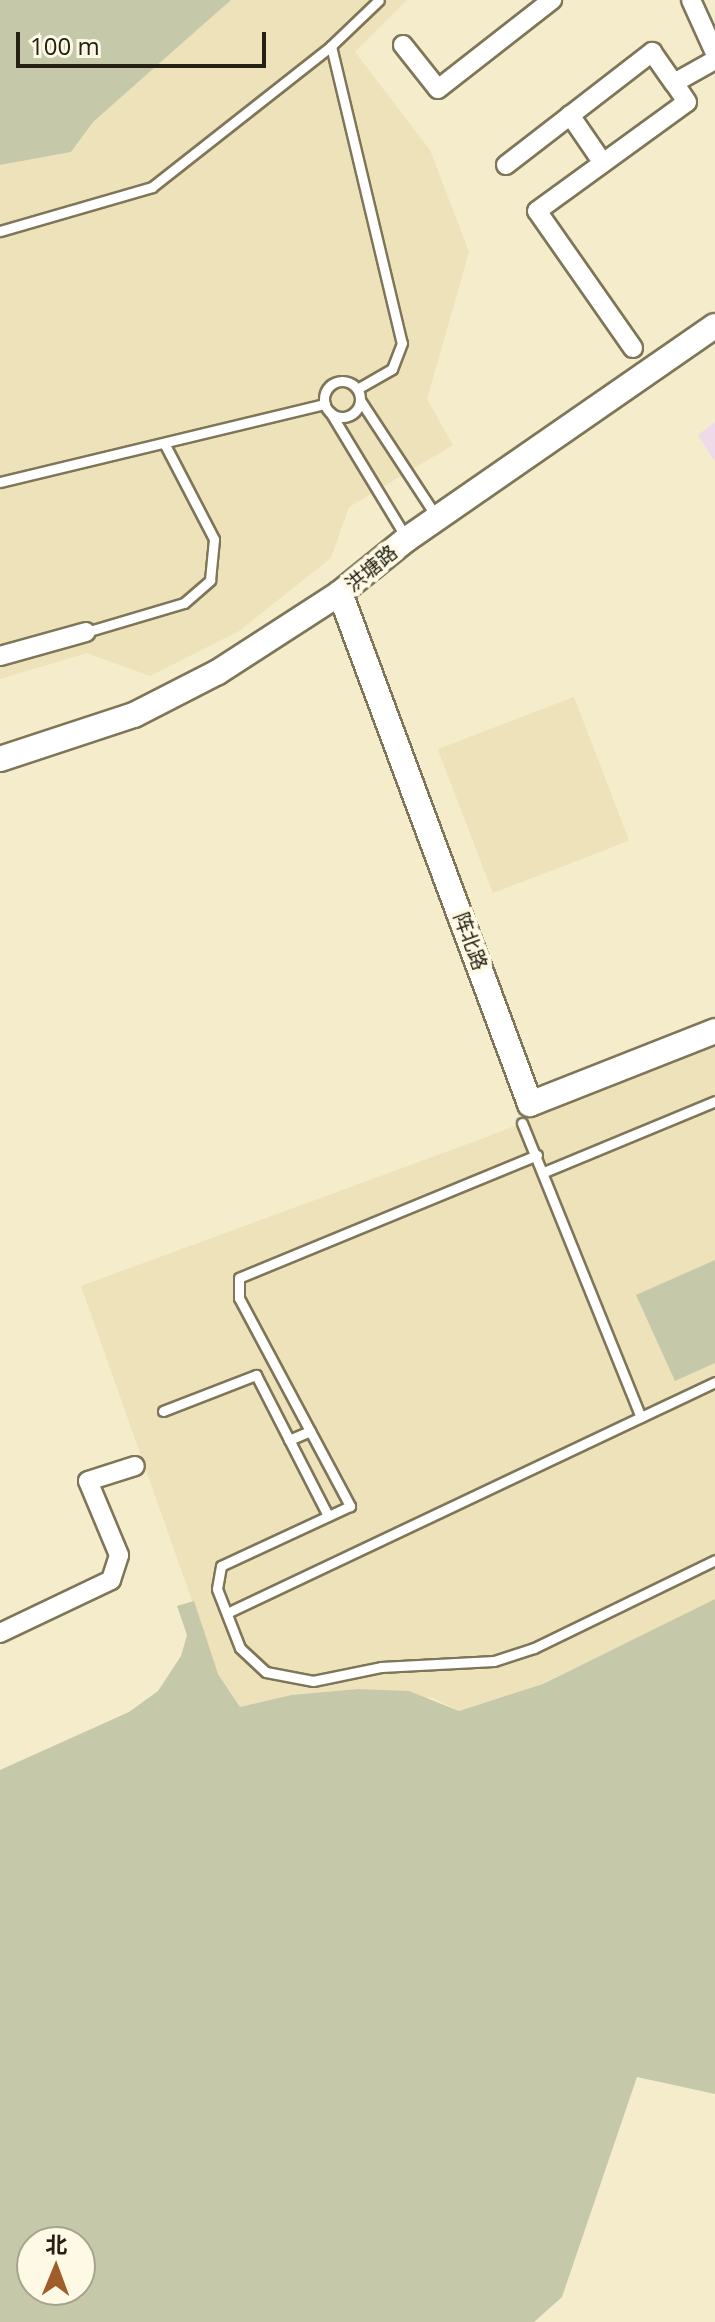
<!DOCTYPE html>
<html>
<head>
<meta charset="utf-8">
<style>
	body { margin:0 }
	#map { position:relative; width:715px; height:2322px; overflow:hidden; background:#f4ecca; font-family:"Open Sans","Noto Sans SC",sans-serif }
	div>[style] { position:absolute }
	.commercial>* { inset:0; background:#efdae9 }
	.built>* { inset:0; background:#ede2b9; transform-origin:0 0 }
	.green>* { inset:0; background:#c5c9aa }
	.roads { filter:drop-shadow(2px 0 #7e7658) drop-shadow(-2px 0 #7e7658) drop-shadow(0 2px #7e7658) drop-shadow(0 -2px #7e7658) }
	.lane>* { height:9px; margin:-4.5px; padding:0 4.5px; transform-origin:4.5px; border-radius:4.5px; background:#fff }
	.lane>.ring { margin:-4.5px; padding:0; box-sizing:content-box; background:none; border:9px solid #fff; border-radius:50% }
	.street>* { height:18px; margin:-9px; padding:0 9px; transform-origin:9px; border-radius:9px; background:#fff }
	.secondary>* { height:24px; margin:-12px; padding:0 12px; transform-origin:12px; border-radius:12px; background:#fff }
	span { translate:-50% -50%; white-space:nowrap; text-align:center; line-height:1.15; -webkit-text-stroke:8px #fef9e4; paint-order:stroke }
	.street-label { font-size:20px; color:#242114 }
	.north { position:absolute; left:16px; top:2226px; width:80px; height:80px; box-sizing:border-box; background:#fef9e4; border:2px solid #a7a391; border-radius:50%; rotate:1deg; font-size:22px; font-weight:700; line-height:32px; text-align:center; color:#242114 }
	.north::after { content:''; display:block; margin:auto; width:28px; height:36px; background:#9f5d2b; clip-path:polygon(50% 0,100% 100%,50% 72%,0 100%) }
	.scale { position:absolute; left:16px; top:32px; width:250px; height:36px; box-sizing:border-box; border:4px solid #242114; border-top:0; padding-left:10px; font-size:24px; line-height:28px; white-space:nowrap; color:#242114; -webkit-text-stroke:6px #fef9e4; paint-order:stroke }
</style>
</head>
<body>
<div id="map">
	<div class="commercial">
		<i style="clip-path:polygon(715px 422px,715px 462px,698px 435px)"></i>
	</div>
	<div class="built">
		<i style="clip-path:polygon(231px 0,407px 0,355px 52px,430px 150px,469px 252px,427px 399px,453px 445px,349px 507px,331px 558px,239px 631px,150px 676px,87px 653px,0 679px,0 165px,71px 152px,93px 122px)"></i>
		<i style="left:574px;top:697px;width:154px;height:146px;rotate:69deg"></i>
		<i style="clip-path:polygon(715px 1046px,715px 1599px,543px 1684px,459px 1711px,433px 1698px,358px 1689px,291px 1695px,240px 1707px,218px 1674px,81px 1286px,484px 1138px)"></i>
	</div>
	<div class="green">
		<i style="clip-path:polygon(0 0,231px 0,93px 122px,71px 152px,0 165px)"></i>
		<i style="clip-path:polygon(715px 1260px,715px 1363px,675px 1381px,636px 1295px)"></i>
		<i style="clip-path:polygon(evenodd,715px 1599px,715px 2094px,637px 2077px,562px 2297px,534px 2322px,0 2322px,0 1770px,129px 1712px,158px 1691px,181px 1656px,187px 1635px,177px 1606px,194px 1601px,218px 1674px,240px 1707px,291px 1695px,358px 1689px,409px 1691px,459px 1711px,543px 1684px,715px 1599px,32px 2242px,80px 2242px,80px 2290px,32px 2290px,32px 2242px)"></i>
	</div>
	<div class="roads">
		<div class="lane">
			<i style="left:331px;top:46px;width:66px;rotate:-43.8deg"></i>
			<i style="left:0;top:231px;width:158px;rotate:-16.1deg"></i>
			<i style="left:152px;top:187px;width:228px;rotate:-38.2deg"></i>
			<i style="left:331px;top:46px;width:305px;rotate:76.6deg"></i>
			<i style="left:402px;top:343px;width:28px;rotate:111deg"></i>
			<i style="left:392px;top:369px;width:40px;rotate:150.3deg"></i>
			<i class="ring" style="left:324px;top:381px;width:27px;height:27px"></i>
			<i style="left:360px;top:400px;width:139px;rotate:56.8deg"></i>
			<i style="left:330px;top:412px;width:149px;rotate:58.8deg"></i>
			<i style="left:0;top:482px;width:334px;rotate:-13.5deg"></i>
			<i style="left:86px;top:632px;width:102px;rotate:-16.5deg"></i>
			<i style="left:184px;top:603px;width:35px;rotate:-41deg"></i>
			<i style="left:210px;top:580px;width:41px;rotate:-84.4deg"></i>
			<i style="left:214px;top:539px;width:108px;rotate:-117.5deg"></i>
			<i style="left:522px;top:1123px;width:317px;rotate:68deg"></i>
			<i style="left:537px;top:1155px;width:322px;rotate:157.6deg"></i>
			<i style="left:239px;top:1278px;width:20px;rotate:90deg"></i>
			<i style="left:239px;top:1298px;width:236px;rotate:61.9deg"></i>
			<i style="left:350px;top:1506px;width:142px;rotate:155.1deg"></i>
			<i style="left:221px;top:1566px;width:23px;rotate:100deg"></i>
			<i style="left:217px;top:1589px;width:63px;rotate:68.7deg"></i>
			<i style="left:240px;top:1648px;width:35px;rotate:43deg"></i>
			<i style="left:266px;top:1672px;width:48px;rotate:10.8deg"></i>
			<i style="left:313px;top:1681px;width:69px;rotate:-11.6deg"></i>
			<i style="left:381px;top:1667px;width:113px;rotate:-3deg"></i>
			<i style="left:494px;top:1661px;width:42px;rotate:-18deg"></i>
			<i style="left:534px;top:1648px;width:201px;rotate:-25.9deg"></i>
			<i style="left:544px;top:1172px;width:185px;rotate:-22.5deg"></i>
			<i style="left:163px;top:1411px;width:100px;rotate:-21.2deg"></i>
			<i style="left:256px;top:1375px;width:158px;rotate:62.9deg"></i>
			<i style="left:289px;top:1440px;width:23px;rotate:-23deg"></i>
			<i style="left:227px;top:1613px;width:540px;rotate:-25.33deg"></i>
		</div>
		<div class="street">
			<i style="left:691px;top:0;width:58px;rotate:65.6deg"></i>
			<i style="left:403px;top:45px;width:56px;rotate:51.5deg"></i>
			<i style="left:438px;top:89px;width:145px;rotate:-38deg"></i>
			<i style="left:570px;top:115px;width:58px;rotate:55.5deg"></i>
			<i style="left:506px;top:165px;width:185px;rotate:-37.7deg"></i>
			<i style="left:652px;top:52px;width:38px;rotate:55deg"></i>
			<i style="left:633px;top:348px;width:167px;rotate:-125deg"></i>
			<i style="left:537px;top:211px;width:185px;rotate:-36deg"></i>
			<i style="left:687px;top:102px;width:23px;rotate:-124deg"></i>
			<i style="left:674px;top:83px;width:47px;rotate:-29.3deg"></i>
			<i style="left:0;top:656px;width:89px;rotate:-15.6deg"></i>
			<i style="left:0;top:1633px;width:123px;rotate:-25.5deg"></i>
			<i style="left:111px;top:1580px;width:26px;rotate:-72deg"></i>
			<i style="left:119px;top:1555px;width:80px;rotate:-112.7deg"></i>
			<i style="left:88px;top:1481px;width:49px;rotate:-17.7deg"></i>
		</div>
		<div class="secondary">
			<i style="left:340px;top:593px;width:545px;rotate:69.6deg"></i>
			<i style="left:530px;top:1104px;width:199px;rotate:-21.5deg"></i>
			<i style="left:0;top:759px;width:141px;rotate:-18.2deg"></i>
			<i style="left:134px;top:715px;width:94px;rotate:-27.1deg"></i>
			<i style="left:218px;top:672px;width:145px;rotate:-32.9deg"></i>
			<i style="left:340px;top:593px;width:86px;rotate:-38.9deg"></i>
			<i style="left:407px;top:539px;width:374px;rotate:-34.7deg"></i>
		</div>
	</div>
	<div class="street-label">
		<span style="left:371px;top:568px;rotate:-39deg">洪塘路</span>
		<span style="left:471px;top:941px;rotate:70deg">阵北路</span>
	</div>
	<div class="north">北</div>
	<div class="scale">100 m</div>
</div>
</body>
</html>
